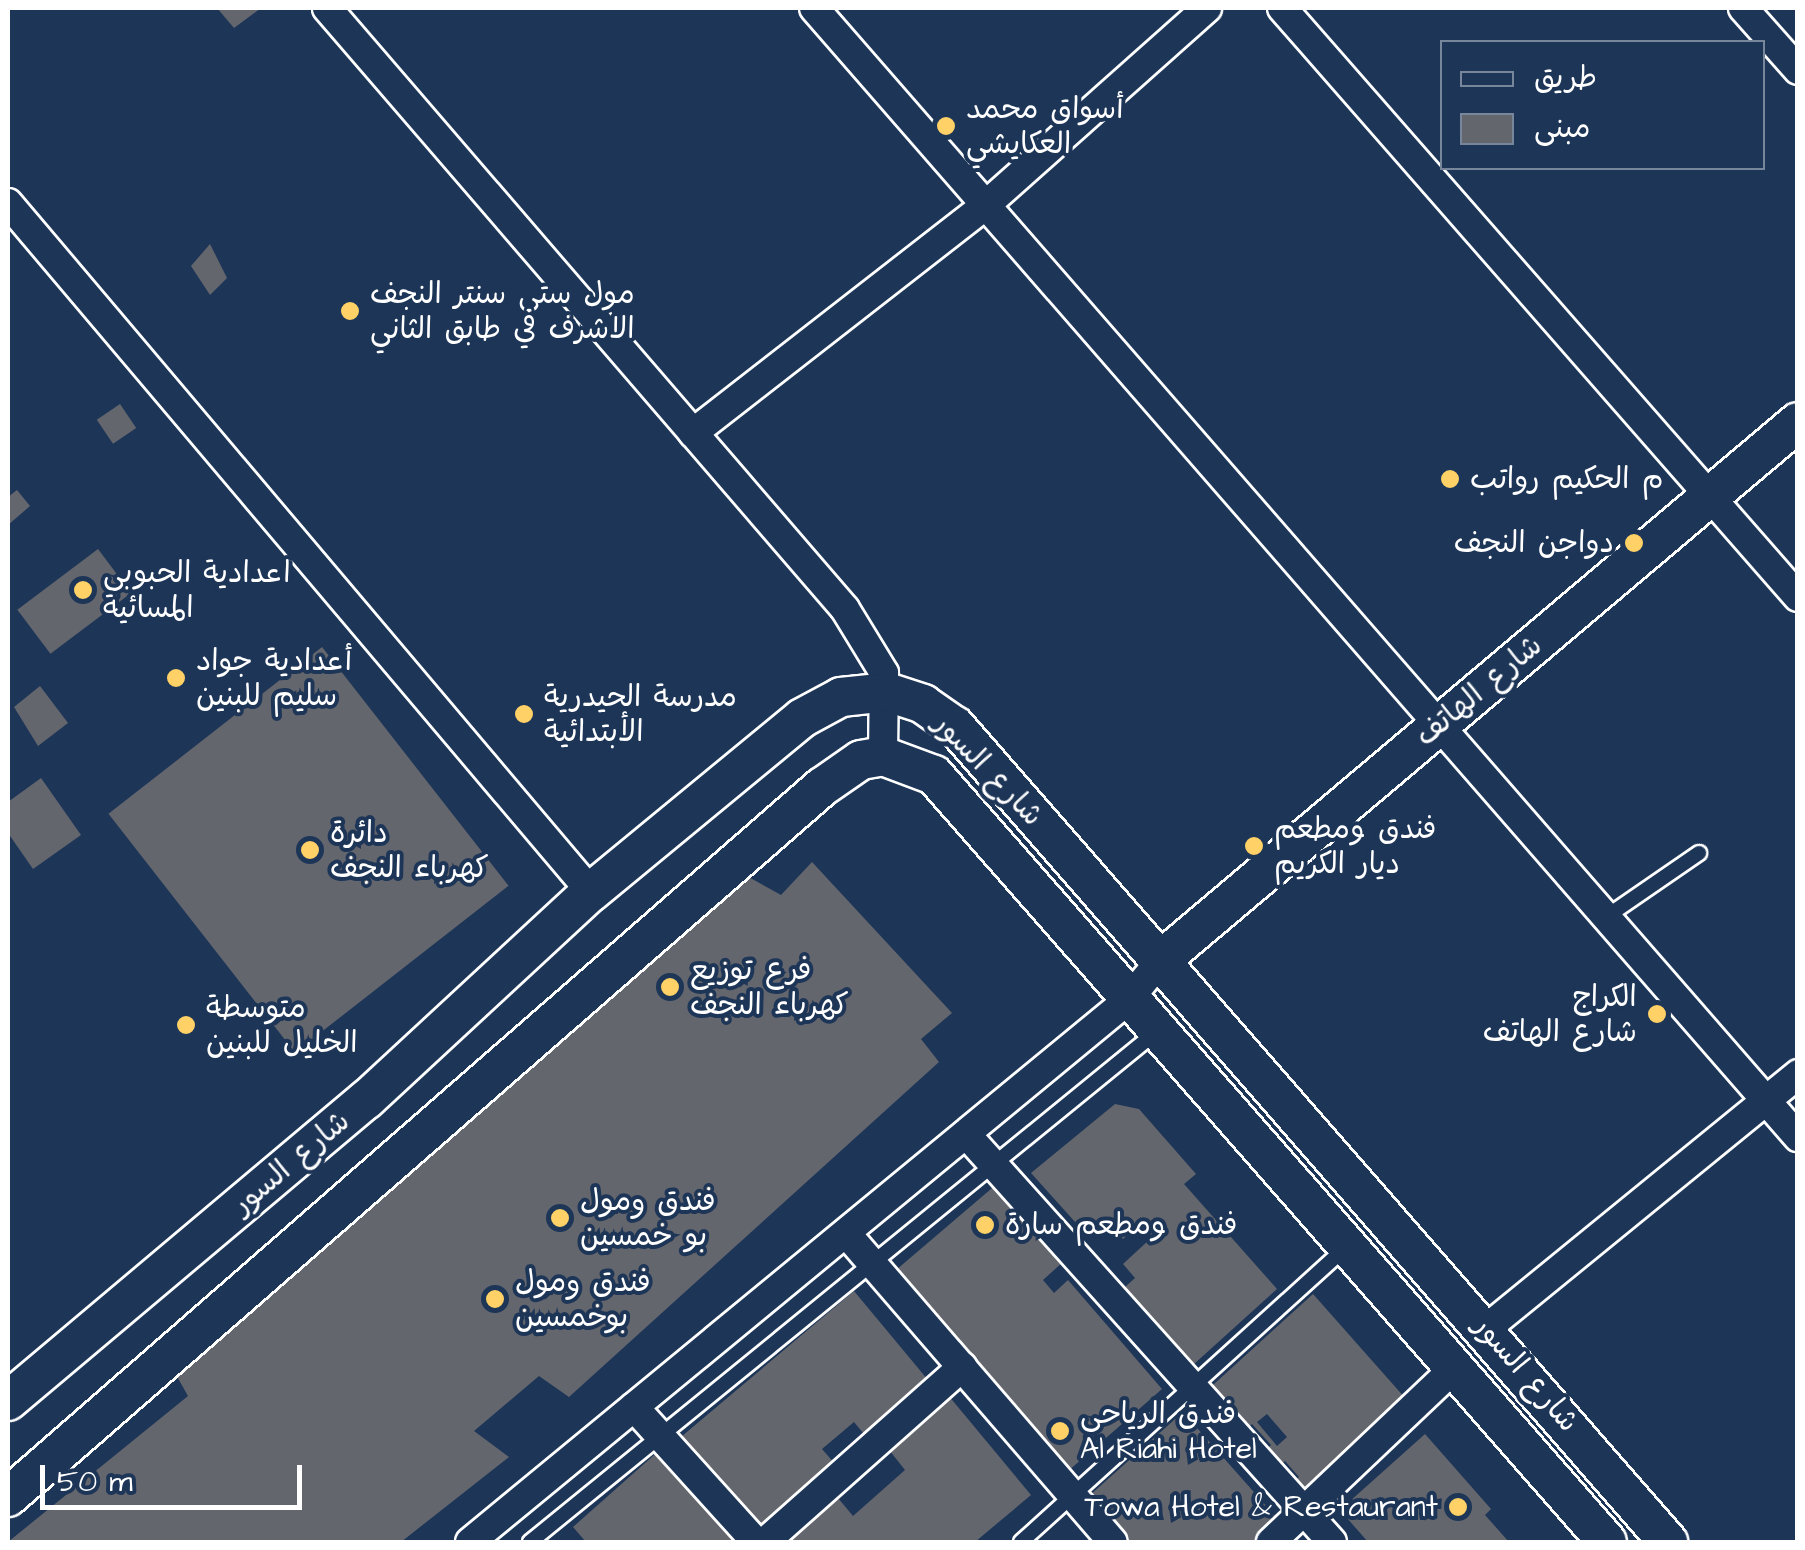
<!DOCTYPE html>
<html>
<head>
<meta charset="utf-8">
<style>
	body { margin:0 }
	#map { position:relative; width:1805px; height:1550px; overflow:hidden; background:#1d3557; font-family:"Architects Daughter","Playpen Sans Arabic",sans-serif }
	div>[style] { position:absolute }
	.building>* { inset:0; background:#64666e; transform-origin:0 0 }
	.roads { filter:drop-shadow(2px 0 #fff) drop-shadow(-2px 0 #fff) drop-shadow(0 2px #fff) drop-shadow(0 -2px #fff) }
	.lane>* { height:14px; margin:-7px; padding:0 7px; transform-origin:7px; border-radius:7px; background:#1d3557 }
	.street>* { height:28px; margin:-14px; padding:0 14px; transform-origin:14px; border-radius:14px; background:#1d3557 }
	.secondary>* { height:38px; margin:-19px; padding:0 19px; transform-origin:19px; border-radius:19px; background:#1d3557 }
	.dots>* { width:28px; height:28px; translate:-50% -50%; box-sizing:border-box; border:5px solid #1d3557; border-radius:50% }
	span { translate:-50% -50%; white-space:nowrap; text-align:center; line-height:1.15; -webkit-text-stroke:8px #1d3557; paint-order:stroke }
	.poi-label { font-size:30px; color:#fff }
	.left { translate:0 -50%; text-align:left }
	.right { translate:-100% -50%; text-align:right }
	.street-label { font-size:30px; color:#fff }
	.frame { position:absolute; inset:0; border:10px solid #fff; pointer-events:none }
	.legend { position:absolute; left:1440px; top:40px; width:325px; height:130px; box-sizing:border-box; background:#1d3557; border:2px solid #77869a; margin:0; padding:12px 18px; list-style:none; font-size:30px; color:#fff }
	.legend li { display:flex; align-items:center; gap:20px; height:50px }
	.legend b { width:50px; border:2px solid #77869a }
	.scale { position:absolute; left:40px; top:1465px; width:262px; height:45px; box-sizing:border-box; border:5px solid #fff; border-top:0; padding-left:12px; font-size:30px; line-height:35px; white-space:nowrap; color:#fff; -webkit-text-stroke:8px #1d3557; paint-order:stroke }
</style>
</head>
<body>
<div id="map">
	<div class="building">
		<i style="clip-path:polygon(217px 8px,261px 8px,234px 28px)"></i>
		<i style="clip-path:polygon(210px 244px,227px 278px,210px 295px,191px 266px)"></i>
		<i style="left:120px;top:404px;width:29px;height:28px;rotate:56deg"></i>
		<i style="clip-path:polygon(17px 490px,30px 506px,8px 525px,8px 497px)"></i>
		<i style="left:98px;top:549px;width:55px;height:101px;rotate:53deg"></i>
		<i style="left:322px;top:647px;width:303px;height:271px;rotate:52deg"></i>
		<i style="clip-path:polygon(40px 686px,68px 723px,38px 746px,14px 707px)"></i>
		<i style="clip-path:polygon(41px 778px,81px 835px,33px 869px,8px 833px,8px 802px)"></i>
		<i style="clip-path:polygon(812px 862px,952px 1013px,921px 1039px,939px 1062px,569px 1397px,539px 1376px,474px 1431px,509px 1457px,401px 1542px,8px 1542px,188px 1396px,175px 1373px,745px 875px,781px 895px)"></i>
		<i style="clip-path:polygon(1115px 1104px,1139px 1109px,1196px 1174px,1184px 1184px,1277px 1289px,1183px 1374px,1114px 1297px,1135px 1278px,1123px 1264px,1149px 1240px,1137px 1226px,1123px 1239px,1103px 1217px,1085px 1233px,1031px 1173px)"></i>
		<i style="clip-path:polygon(998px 1183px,1064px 1261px,1043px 1280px,1054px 1293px,1068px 1280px,1162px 1389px,1067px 1472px,896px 1270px)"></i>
		<i style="clip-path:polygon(854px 1291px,933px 1386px,869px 1440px,854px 1422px,822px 1449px,842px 1472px,759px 1542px,675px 1442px)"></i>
		<i style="clip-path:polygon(evenodd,1313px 1294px,1406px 1399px,1296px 1499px,1287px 1488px,1299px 1477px,1285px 1461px,1273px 1472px,1259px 1456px,1271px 1445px,1252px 1424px,1240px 1435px,1203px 1394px,1313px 1294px,1267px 1414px,1287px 1437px,1277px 1446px,1257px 1422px,1267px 1414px)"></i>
		<i style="clip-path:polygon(948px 1395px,1031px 1495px,975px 1542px,786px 1542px,838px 1498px,853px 1516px,905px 1470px,886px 1446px)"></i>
		<i style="clip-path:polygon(1183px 1412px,1283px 1525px,1262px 1542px,1130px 1542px,1089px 1496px)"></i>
		<i style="clip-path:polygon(1425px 1434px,1491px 1509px,1485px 1515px,1509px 1542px,1368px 1542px,1340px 1510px)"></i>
		<i style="clip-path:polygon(662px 1448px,745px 1542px,586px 1542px,573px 1527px)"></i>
	</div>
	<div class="roads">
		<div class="lane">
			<i style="left:1606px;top:917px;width:113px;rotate:-34.5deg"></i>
			<i style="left:530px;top:1542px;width:806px;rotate:-39.16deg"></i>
			<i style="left:1021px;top:1542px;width:438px;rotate:-42.2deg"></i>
		</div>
		<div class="street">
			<i style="left:327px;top:8px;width:793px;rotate:49.24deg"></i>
			<i style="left:845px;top:609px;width:75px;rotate:58.6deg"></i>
			<i style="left:884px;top:673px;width:83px;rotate:90.7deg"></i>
			<i style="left:814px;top:8px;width:1498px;rotate:48.93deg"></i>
			<i style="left:1282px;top:8px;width:783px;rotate:48.78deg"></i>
			<i style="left:1743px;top:8px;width:83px;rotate:48.4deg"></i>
			<i style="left:8px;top:203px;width:903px;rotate:49.76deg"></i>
			<i style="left:693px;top:433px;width:371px;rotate:-37.9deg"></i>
			<i style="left:986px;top:205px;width:296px;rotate:-41.7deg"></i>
			<i style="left:966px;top:1134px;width:548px;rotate:48.11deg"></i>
			<i style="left:846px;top:1233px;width:408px;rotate:49.2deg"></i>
			<i style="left:1487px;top:1328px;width:402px;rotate:-39.2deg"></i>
			<i style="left:634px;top:1407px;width:182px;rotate:47.9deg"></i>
			<i style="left:470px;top:1542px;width:852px;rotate:-39.48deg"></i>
			<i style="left:1128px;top:1000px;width:50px;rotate:-50.6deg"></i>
			<i style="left:765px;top:1542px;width:264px;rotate:-41.6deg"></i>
			<i style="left:1271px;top:1542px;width:251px;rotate:-43.5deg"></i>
		</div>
		<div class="secondary">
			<i style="left:1160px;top:961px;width:835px;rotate:-40.19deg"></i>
			<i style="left:8px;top:1401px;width:468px;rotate:-40.1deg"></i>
			<i style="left:366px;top:1100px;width:306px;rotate:-42.8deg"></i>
			<i style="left:591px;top:892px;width:273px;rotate:-39.5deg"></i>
			<i style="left:802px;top:718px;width:44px;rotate:-28.3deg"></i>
			<i style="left:841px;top:697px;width:46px;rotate:-6.2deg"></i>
			<i style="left:887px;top:692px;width:38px;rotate:18deg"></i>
			<i style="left:923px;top:704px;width:39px;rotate:35deg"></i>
			<i style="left:955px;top:726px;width:1084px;rotate:48.85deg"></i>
			<i style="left:8px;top:1497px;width:1080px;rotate:-41.1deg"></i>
			<i style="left:822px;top:787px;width:47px;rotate:-34.7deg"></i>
			<i style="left:861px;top:760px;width:22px;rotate:-10deg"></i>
			<i style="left:883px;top:756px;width:54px;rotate:20.4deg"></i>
			<i style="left:934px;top:775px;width:1020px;rotate:48.73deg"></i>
		</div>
	</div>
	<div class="dots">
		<i style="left:946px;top:126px;background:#ffd166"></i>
		<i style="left:350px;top:311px;background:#ffd166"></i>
		<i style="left:1450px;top:479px;background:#ffd166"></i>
		<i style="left:1634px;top:543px;background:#ffd166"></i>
		<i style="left:83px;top:590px;background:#ffd166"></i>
		<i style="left:176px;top:678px;background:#ffd166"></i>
		<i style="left:524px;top:714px;background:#ffd166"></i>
		<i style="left:1254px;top:846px;background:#ffd166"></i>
		<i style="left:310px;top:850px;background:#ffd166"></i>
		<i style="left:670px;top:987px;background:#ffd166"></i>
		<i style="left:1657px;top:1014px;background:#ffd166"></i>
		<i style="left:186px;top:1025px;background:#ffd166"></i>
		<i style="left:560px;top:1218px;background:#ffd166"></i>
		<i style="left:985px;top:1225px;background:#ffd166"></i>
		<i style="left:495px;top:1299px;background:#ffd166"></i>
		<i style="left:1060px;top:1431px;background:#ffd166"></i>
		<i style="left:1458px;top:1507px;background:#ffd166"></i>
	</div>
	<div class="poi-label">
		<span class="left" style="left:966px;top:126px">أسواق محمد<br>العكايشي</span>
		<span class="left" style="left:370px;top:311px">مول ستي سنتر النجف<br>الاشرف في طابق الثاني</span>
		<span class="left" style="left:1470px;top:479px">م الحكيم رواتب</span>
		<span class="right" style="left:1614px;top:543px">دواجن النجف</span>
		<span class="left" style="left:103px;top:590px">اعدادية الحبوبي<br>المسائية</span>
		<span class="left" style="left:196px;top:678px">أعدادية جواد<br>سليم للبنين</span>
		<span class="left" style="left:544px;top:714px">مدرسة الحيدرية<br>الأبتدائية</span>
		<span class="left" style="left:1274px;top:846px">فندق ومطعم<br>ديار الكريم</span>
		<span class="left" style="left:330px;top:850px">دائرة<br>كهرباء النجف</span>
		<span class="left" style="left:690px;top:987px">فرع توزيع<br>كهرباء النجف</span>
		<span class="right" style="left:1637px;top:1014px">الكراج<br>شارع الهاتف</span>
		<span class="left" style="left:206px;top:1025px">متوسطة<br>الخليل للبنين</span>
		<span class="left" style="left:580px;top:1218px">فندق ومول<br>بو خمسين</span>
		<span class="left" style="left:1005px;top:1225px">فندق ومطعم سارة</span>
		<span class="left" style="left:515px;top:1299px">فندق ومول<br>بوخمسين</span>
		<span class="left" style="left:1080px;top:1431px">فندق الرياحي<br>Al Riahi Hotel</span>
		<span class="right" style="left:1438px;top:1507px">Towa Hotel &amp; Restaurant</span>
	</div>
	<div class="street-label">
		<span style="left:1479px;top:691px;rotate:-40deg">شارع الهاتف</span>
		<span style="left:988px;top:770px;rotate:46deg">شارع السور</span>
		<span style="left:291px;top:1163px;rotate:-40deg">شارع السور</span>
		<span style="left:1526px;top:1374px;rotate:49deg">شارع السور</span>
	</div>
	<div class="frame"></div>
	<ul class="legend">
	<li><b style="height:12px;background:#1d3557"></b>طريق</li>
	<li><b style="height:28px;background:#64666e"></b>مبنى</li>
	</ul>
	<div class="scale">50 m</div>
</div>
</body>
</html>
